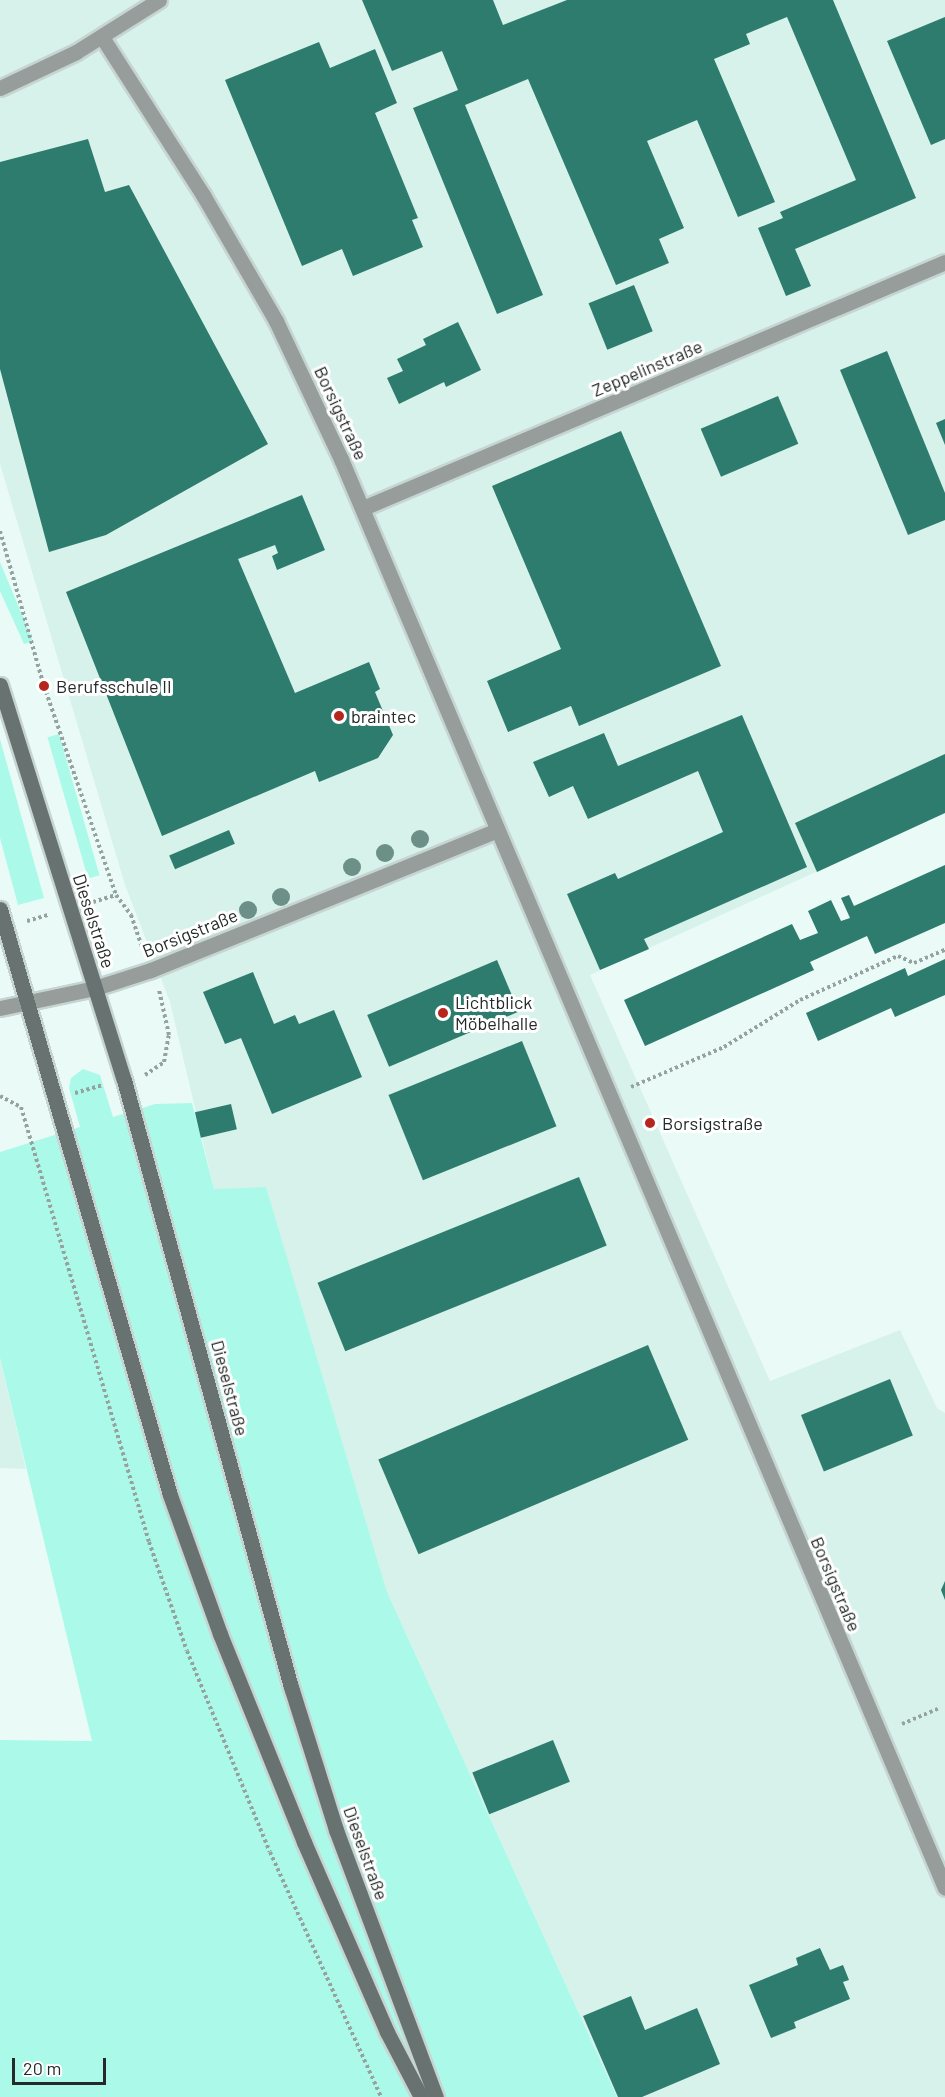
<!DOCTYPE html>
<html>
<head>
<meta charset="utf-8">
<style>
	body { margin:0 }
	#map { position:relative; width:945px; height:2097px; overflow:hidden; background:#eafbf7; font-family:Barlow,sans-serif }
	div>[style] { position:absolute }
	.built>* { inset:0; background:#d7f1eb }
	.green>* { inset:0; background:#abfae9; transform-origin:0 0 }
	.building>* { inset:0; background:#2d7c6e; transform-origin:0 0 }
	.path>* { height:4px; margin-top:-2px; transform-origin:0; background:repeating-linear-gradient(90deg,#95a29f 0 3px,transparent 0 6px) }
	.roads { filter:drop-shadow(2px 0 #c6d5d2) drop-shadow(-2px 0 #c6d5d2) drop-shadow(0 2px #c6d5d2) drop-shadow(0 -2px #c6d5d2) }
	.minor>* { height:15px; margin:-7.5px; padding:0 7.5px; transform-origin:7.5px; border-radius:7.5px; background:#969d9b }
	.secondary>* { height:15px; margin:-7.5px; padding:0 7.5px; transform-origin:7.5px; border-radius:7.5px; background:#687270 }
	.trees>* { width:18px; height:18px; margin:-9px; border-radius:50%; background:#6c8f88 }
	.dots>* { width:16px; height:16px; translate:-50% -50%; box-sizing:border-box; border:3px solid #fff; border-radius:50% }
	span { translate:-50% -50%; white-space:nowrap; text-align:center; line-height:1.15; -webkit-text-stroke:6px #fff; paint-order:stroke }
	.street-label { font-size:18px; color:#232a28 }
	.poi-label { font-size:18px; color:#232a28 }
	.left { translate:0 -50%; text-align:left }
	.scale { position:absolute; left:12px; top:2058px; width:94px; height:27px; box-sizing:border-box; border:3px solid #232a28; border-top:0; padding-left:8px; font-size:18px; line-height:21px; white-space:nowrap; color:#232a28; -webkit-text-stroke:4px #fff; paint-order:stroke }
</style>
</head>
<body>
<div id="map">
	<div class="built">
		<i style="clip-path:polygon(0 0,945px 0,945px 813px,590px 975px,770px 1381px,900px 1330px,937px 1408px,945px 1413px,945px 2097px,617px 2097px,387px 1592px,266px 1188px,214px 1189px,170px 1002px,125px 885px,0 464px)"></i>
		<i style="clip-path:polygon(0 1358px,26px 1469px,0 1468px)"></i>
	</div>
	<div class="green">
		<i style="clip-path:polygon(0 562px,33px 641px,24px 644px,0 591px)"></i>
		<i style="left:59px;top:734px;width:147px;height:12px;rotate:74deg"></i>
		<i style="clip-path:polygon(0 739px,44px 898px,18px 905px,0 838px)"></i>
		<i style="clip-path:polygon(83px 1069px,100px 1075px,113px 1117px,155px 1104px,192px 1103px,214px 1189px,266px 1187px,387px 1592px,617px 2097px,0 2097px,0 1740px,92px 1741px,0 1358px,0 1152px,80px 1127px,69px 1088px,71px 1078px)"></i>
	</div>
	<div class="building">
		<i style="clip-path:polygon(362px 0,493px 0,503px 25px,567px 0,833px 0,916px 198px,795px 249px,811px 286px,786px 296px,758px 228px,783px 218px,780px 212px,856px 180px,787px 17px,746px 34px,750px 44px,714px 59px,775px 202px,738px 217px,697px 120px,647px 141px,684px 228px,659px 239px,669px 263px,616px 285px,528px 79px,465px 105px,543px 295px,497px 314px,413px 108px,458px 90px,442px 51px,392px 71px)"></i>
		<i style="clip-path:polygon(945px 17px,945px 139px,931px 145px,887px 41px)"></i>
		<i style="clip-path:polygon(319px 42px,330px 68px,375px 49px,397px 103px,375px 113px,418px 218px,412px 220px,423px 247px,353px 276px,342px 249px,302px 266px,225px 80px)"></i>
		<i style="clip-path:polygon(88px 139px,105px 192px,129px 185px,268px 444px,106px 535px,49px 552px,0 369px,0 162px)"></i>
		<i style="left:634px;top:285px;width:50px;height:49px;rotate:68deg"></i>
		<i style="clip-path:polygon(458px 322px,481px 370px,446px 387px,444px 382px,399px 404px,387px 378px,403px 371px,397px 359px,426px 345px,423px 339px)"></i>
		<i style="clip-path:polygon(887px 351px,945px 493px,945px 520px,908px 535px,840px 370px)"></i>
		<i style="left:778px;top:396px;width:52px;height:84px;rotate:67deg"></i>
		<i style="clip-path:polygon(945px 419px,945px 445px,936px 423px)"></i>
		<i style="clip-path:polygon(621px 431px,721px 666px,579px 726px,571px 706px,508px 732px,487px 681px,561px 649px,492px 486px)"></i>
		<i style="clip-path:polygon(302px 495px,325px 550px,277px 570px,272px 556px,278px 553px,275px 545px,238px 559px,295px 693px,369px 662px,380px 689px,375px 692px,393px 735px,378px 758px,319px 782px,315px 771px,162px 836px,66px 592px)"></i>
		<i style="clip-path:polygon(742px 715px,807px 867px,644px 939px,649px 949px,600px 970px,567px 894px,615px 873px,618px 879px,723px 832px,698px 771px,588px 819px,573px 786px,549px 797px,533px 762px,604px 733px,618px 766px)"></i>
		<i style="clip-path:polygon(945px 754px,945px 813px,817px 872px,795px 823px)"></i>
		<i style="left:229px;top:830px;width:15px;height:65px;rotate:67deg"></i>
		<i style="clip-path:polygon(945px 865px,945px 923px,875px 954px,867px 936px,810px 962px,814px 970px,645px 1046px,624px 1000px,792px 924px,800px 940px,818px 933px,808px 911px,831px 900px,841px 921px,850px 918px,841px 898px,849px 895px,854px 906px)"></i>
		<i style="clip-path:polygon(945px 959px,945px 995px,895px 1017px,891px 1008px,818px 1041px,806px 1013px,905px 968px,908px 976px)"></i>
		<i style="left:497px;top:960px;width:56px;height:141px;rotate:67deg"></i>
		<i style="clip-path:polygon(253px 972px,274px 1024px,295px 1015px,299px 1024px,334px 1010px,362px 1077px,272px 1114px,241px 1038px,225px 1044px,203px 992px)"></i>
		<i style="left:522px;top:1041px;width:92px;height:144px;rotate:68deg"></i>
		<i style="left:231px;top:1104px;width:26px;height:37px;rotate:77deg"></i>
		<i style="left:579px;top:1177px;width:74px;height:282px;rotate:68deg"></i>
		<i style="left:648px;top:1345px;width:103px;height:293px;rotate:67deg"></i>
		<i style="left:890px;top:1379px;width:61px;height:96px;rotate:68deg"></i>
		<i style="clip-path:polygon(945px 1581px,945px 1600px,941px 1590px)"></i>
		<i style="left:553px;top:1740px;width:45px;height:87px;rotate:68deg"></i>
		<i style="clip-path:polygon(820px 1948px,830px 1970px,843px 1965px,849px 1980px,843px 1982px,850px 1999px,794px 2022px,796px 2028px,771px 2038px,749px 1985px,798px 1965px,796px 1958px)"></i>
		<i style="clip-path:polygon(631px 1996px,645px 2030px,697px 2008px,720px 2064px,642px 2097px,618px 2097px,583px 2016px)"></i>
	</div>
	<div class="path">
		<i style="left:0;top:531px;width:161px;rotate:74.2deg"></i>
		<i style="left:44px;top:686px;width:221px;rotate:71deg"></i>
		<i style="left:116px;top:895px;width:25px;rotate:53deg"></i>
		<i style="left:131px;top:915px;width:36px;rotate:71deg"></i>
		<i style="left:93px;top:902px;width:24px;rotate:-17deg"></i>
		<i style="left:27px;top:921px;width:22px;rotate:-16deg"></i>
		<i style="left:145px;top:1075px;width:23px;rotate:-34deg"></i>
		<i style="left:164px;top:1062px;width:27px;rotate:-80deg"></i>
		<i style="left:169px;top:1035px;width:46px;rotate:-102.5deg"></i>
		<i style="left:631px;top:1087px;width:101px;rotate:-23.3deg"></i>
		<i style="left:724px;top:1047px;width:89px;rotate:-31.7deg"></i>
		<i style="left:800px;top:1000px;width:107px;rotate:-24.2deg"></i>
		<i style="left:898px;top:956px;width:17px;rotate:24deg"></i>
		<i style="left:914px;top:963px;width:34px;rotate:-23deg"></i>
		<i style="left:75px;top:1093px;width:29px;rotate:-16deg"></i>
		<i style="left:0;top:1096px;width:24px;rotate:28deg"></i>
		<i style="left:21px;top:1107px;width:453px;rotate:73.6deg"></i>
		<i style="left:149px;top:1542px;width:115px;rotate:70.8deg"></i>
		<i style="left:187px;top:1651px;width:217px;rotate:67.6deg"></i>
		<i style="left:270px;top:1852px;width:269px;rotate:65.6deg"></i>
		<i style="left:902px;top:1724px;width:39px;rotate:-23deg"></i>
	</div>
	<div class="roads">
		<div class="minor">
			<i style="left:102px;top:37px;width:188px;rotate:57.4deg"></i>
			<i style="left:203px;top:195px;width:146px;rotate:59.9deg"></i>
			<i style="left:276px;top:321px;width:153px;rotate:64.8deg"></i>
			<i style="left:341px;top:459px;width:1551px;rotate:67.09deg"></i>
			<i style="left:0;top:88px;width:84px;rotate:-25.3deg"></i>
			<i style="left:76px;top:52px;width:98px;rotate:-32.1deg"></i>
			<i style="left:363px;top:508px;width:632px;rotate:-22.91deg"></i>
			<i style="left:0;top:1008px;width:97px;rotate:-11.9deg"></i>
			<i style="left:95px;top:988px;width:59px;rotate:-17.8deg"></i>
			<i style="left:151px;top:970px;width:373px;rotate:-22deg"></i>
		</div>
		<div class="secondary">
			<i style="left:0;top:685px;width:414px;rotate:72.6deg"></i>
			<i style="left:124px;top:1080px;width:630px;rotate:74.62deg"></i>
			<i style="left:291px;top:1687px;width:150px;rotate:72.5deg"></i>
			<i style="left:336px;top:1830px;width:285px;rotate:69.5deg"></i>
			<i style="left:0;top:909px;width:610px;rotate:73.82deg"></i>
			<i style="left:170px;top:1495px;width:148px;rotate:70.2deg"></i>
			<i style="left:220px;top:1634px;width:224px;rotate:68deg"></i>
			<i style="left:304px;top:1842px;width:207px;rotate:66.4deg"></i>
			<i style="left:387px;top:2032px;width:73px;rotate:62.4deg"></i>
		</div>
	</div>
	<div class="trees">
		<i style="left:420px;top:839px"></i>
		<i style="left:385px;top:853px"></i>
		<i style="left:352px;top:867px"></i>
		<i style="left:281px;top:897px"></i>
		<i style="left:248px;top:910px"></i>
	</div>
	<div class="dots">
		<i style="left:44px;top:686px;background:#b5271c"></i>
		<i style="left:339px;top:716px;background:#b5271c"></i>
		<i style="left:443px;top:1013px;background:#b5271c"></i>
		<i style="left:650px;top:1123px;background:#b5271c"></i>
	</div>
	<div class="street-label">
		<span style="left:647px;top:368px;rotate:-23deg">Zeppelinstraße</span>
		<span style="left:341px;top:413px;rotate:65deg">Borsigstraße</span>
		<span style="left:94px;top:921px;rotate:72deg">Dieselstraße</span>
		<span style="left:190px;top:933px;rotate:-22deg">Borsigstraße</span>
		<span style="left:230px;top:1388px;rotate:75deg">Dieselstraße</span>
		<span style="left:836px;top:1584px;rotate:67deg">Borsigstraße</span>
		<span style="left:366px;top:1853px;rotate:70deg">Dieselstraße</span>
	</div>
	<div class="poi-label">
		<span class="left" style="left:56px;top:686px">Berufsschule II</span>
		<span class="left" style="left:351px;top:716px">braintec</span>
		<span class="left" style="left:455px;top:1013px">Lichtblick<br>Möbelhalle</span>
		<span class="left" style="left:662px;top:1123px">Borsigstraße</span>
	</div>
	<div class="scale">20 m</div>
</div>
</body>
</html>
